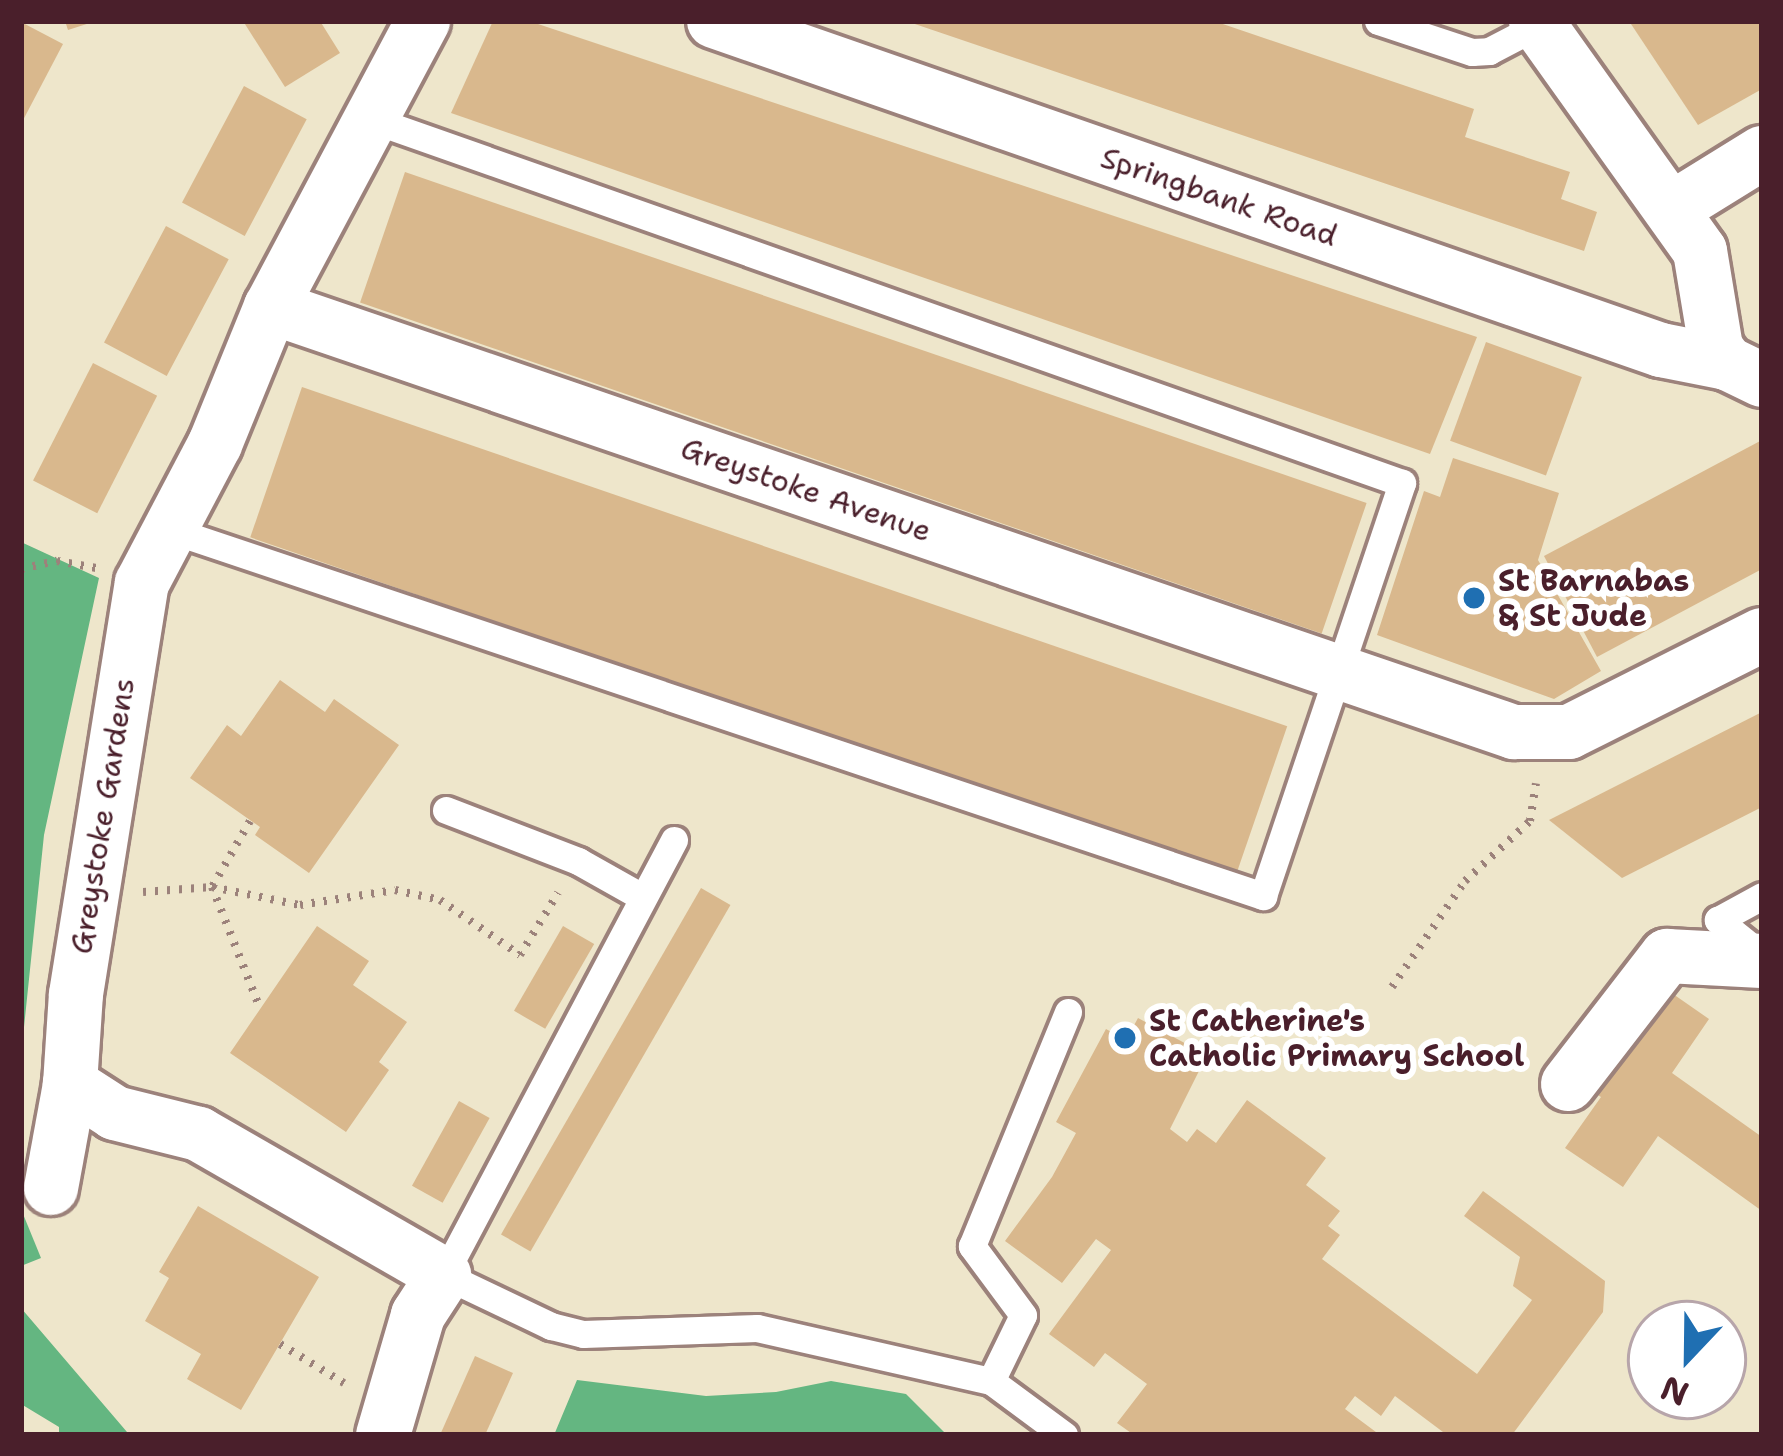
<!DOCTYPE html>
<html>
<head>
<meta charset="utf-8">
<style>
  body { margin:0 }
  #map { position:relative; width:1783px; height:1456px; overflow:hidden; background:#eee6cb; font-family:"Shantell Sans",sans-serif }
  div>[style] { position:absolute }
  .forest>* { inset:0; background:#64b681 }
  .building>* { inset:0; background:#d9b88d; transform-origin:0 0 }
  .path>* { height:8px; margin-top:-4px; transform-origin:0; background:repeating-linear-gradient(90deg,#9c827b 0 3px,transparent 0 12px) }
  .roads { filter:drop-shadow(3px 0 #9c827b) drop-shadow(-3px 0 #9c827b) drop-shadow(0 3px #9c827b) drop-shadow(0 -3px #9c827b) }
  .service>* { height:27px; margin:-13.5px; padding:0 13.5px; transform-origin:13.5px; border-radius:13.5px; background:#fff }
  .minor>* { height:54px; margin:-27px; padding:0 27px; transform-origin:27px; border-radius:27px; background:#fff }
  .dots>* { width:33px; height:33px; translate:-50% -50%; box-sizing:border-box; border:6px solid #fff; border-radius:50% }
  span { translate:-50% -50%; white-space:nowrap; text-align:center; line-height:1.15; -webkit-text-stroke:12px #fff; paint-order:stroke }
  .street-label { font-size:30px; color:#4a1f2b }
  .poi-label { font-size:30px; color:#4a1f2b; font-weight:700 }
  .left { translate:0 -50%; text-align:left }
  .frame { position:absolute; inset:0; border:24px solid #4a1f2b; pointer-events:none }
  .north { position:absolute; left:1627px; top:1300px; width:120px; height:120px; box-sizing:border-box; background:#fff; border:3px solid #b7a5aa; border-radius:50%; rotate:202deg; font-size:33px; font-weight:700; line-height:48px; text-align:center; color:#4a1f2b }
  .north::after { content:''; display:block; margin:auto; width:42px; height:54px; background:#1f6fb2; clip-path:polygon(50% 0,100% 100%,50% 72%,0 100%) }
</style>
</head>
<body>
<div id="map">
  <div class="forest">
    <div style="clip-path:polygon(21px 542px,99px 578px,44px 835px,21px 1056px)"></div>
    <div style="clip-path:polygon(21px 1209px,41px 1258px,21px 1266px)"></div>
    <div style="clip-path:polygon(21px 1308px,127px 1432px,127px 1435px,59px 1435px,59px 1427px,21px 1404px)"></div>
    <div style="clip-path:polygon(577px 1380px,706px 1396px,776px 1392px,831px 1381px,906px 1394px,947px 1435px,554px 1435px)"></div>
  </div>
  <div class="building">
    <div style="clip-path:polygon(65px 21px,93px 21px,93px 22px,68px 30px)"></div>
    <div style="clip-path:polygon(243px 21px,320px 21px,340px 53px,285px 87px)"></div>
    <div style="clip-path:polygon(493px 21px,529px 21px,1477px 337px,1430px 454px,451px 113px)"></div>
    <div style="clip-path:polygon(906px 21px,1214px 21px,1474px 109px,1465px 137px,1570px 172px,1561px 199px,1597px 212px,1584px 251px)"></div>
    <div style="clip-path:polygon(1629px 21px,1762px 21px,1762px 89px,1698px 125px)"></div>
    <div style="clip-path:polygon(21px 22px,63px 44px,21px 124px)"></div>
    <div style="left:244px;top:86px;width:71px;height:132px;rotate:28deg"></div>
    <div style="left:405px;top:172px;width:1017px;height:138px;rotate:19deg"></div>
    <div style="left:166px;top:226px;width:71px;height:132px;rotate:28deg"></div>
    <div style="left:1486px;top:342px;width:102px;height:105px;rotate:20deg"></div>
    <div style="left:93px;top:363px;width:72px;height:132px;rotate:27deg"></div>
    <div style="left:302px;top:387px;width:1042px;height:159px;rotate:19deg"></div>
    <div style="clip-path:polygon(1762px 440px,1762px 569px,1597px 657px,1544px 556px)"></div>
    <div style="clip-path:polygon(1453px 458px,1559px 493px,1538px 560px,1601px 671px,1554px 699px,1377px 635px,1424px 491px,1440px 497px)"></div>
    <div style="clip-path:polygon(280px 680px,325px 712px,334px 699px,399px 745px,309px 873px,255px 835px,260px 827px,190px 778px,227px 725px,241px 736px)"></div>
    <div style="clip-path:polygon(1762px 712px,1762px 807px,1622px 878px,1549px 820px)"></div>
    <div style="left:701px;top:888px;width:34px;height:400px;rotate:30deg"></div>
    <div style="clip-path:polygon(317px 926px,369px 961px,353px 985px,407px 1022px,379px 1062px,389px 1070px,346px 1132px,230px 1053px)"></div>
    <div style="left:563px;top:926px;width:36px;height:98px;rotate:30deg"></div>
    <div style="clip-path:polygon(1663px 987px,1709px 1019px,1672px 1073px,1762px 1137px,1762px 1211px,1658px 1136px,1623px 1187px,1565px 1148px,1601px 1097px,1592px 1091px)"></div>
    <div style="clip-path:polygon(1138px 1018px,1207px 1055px,1170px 1129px,1187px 1142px,1197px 1129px,1216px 1143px,1247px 1100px,1326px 1158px,1306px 1185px,1340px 1211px,1328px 1226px,1340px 1235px,1322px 1259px,1477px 1374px,1532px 1300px,1513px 1286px,1520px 1257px,1464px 1216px,1483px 1191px,1605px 1281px,1603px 1312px,1512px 1435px,1447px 1435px,1395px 1396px,1381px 1416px,1355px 1396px,1345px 1409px,1380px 1435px,1134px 1435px,1117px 1423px,1147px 1384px,1105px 1353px,1094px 1367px,1049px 1334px,1111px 1250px,1096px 1239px,1062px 1283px,1005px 1241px,1052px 1177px,1076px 1133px,1056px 1122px,1106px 1029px,1126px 1040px)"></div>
    <div style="left:459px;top:1101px;width:35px;height:97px;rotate:29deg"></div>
    <div style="clip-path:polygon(198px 1206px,319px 1277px,241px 1410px,187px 1379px,201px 1354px,145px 1321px,169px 1278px,159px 1272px)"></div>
    <div style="clip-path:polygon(475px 1356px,513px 1373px,485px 1435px,440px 1435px)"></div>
  </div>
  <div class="path">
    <div style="left:21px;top:569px;width:37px;rotate:-13deg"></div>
    <div style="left:57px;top:561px;width:40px;rotate:10deg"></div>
    <div style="left:250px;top:821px;width:76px;rotate:119.9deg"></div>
    <div style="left:212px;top:887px;width:130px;rotate:68.4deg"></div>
    <div style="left:143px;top:892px;width:69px;rotate:-4.1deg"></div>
    <div style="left:212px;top:887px;width:90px;rotate:11.6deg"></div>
    <div style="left:300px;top:905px;width:96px;rotate:-9deg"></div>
    <div style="left:395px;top:890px;width:46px;rotate:12.5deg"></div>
    <div style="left:440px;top:900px;width:97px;rotate:34.5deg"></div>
    <div style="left:520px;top:955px;width:73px;rotate:-58.5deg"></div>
    <div style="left:1392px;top:987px;width:129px;rotate:-55.4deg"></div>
    <div style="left:1465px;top:881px;width:88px;rotate:-42.7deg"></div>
    <div style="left:1530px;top:821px;width:38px;rotate:-81deg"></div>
    <div style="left:280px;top:1344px;width:75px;rotate:31.4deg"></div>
  </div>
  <div class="roads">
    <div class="service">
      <div style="left:1378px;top:21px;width:99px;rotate:18.3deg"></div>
      <div style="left:1472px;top:52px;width:17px;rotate:-3deg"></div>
      <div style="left:1489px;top:51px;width:56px;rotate:-27.5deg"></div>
      <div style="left:174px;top:531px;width:1149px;rotate:18.53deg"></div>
      <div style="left:1263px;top:896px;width:436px;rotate:-71.4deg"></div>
      <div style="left:1402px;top:483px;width:1097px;rotate:-160.56deg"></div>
      <div style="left:446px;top:810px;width:142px;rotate:21.1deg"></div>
      <div style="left:578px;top:861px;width:73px;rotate:29.4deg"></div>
      <div style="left:674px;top:840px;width:492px;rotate:117.9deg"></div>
      <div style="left:444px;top:1275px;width:119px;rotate:25.5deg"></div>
      <div style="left:551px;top:1326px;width:33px;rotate:14deg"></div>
      <div style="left:583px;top:1334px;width:174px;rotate:-2deg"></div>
      <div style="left:757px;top:1328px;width:240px;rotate:12.8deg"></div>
      <div style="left:991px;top:1381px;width:91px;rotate:36.5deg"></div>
      <div style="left:1759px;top:953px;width:53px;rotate:-141.2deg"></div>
      <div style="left:1718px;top:920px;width:50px;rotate:-28.6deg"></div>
      <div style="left:991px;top:1381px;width:73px;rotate:-64.1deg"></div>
      <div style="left:1023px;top:1315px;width:86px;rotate:-126.5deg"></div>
      <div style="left:972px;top:1246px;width:253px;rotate:-67.7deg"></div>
    </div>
    <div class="minor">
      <div style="left:714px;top:21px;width:1003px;rotate:19.16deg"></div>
      <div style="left:1661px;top:350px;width:67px;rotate:11.1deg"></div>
      <div style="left:1536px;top:21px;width:282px;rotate:54.5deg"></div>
      <div style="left:1700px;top:251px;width:98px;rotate:80.6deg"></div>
      <div style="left:1716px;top:348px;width:19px;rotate:54deg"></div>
      <div style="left:1727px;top:363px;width:39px;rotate:26deg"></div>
      <div style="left:1673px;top:208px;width:105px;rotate:-31.7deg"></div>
      <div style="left:271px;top:307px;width:1314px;rotate:18.88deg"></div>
      <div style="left:1514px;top:732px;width:55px"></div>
      <div style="left:1569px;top:732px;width:216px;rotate:-26.7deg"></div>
      <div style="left:1568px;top:1084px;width:162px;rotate:-52.3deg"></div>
      <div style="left:1667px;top:956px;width:95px;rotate:3deg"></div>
      <div style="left:51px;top:1188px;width:106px;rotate:-79.6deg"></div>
      <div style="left:383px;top:1435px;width:125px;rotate:-73.7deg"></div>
      <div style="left:418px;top:1315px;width:48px;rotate:-57deg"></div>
      <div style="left:444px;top:1275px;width:283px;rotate:-150.1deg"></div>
      <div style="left:199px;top:1134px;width:87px;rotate:-166deg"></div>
      <div style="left:115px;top:1113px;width:54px;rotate:-147.2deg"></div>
      <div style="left:70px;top:1084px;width:90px;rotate:-86.2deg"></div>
      <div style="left:76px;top:994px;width:416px;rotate:-80.9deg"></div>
      <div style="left:142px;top:583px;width:157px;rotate:-62.3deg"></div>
      <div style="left:215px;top:444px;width:148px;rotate:-67.8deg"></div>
      <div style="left:271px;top:307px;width:324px;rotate:-62deg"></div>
    </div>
  </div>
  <div class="dots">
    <div style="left:1474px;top:598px;background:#1f6fb2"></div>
    <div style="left:1125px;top:1038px;background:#1f6fb2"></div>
  </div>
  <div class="street-label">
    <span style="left:1219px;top:197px;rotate:19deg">Springbank Road</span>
    <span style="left:806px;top:490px;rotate:19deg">Greystoke Avenue</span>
    <span style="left:103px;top:816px;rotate:-81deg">Greystoke Gardens</span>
  </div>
  <div class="poi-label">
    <span class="left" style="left:1498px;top:598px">St Barnabas<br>&amp; St Jude</span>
    <span class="left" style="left:1149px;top:1038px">St Catherine's<br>Catholic Primary School</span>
  </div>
  <div class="frame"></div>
  <div class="north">N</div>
</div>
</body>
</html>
